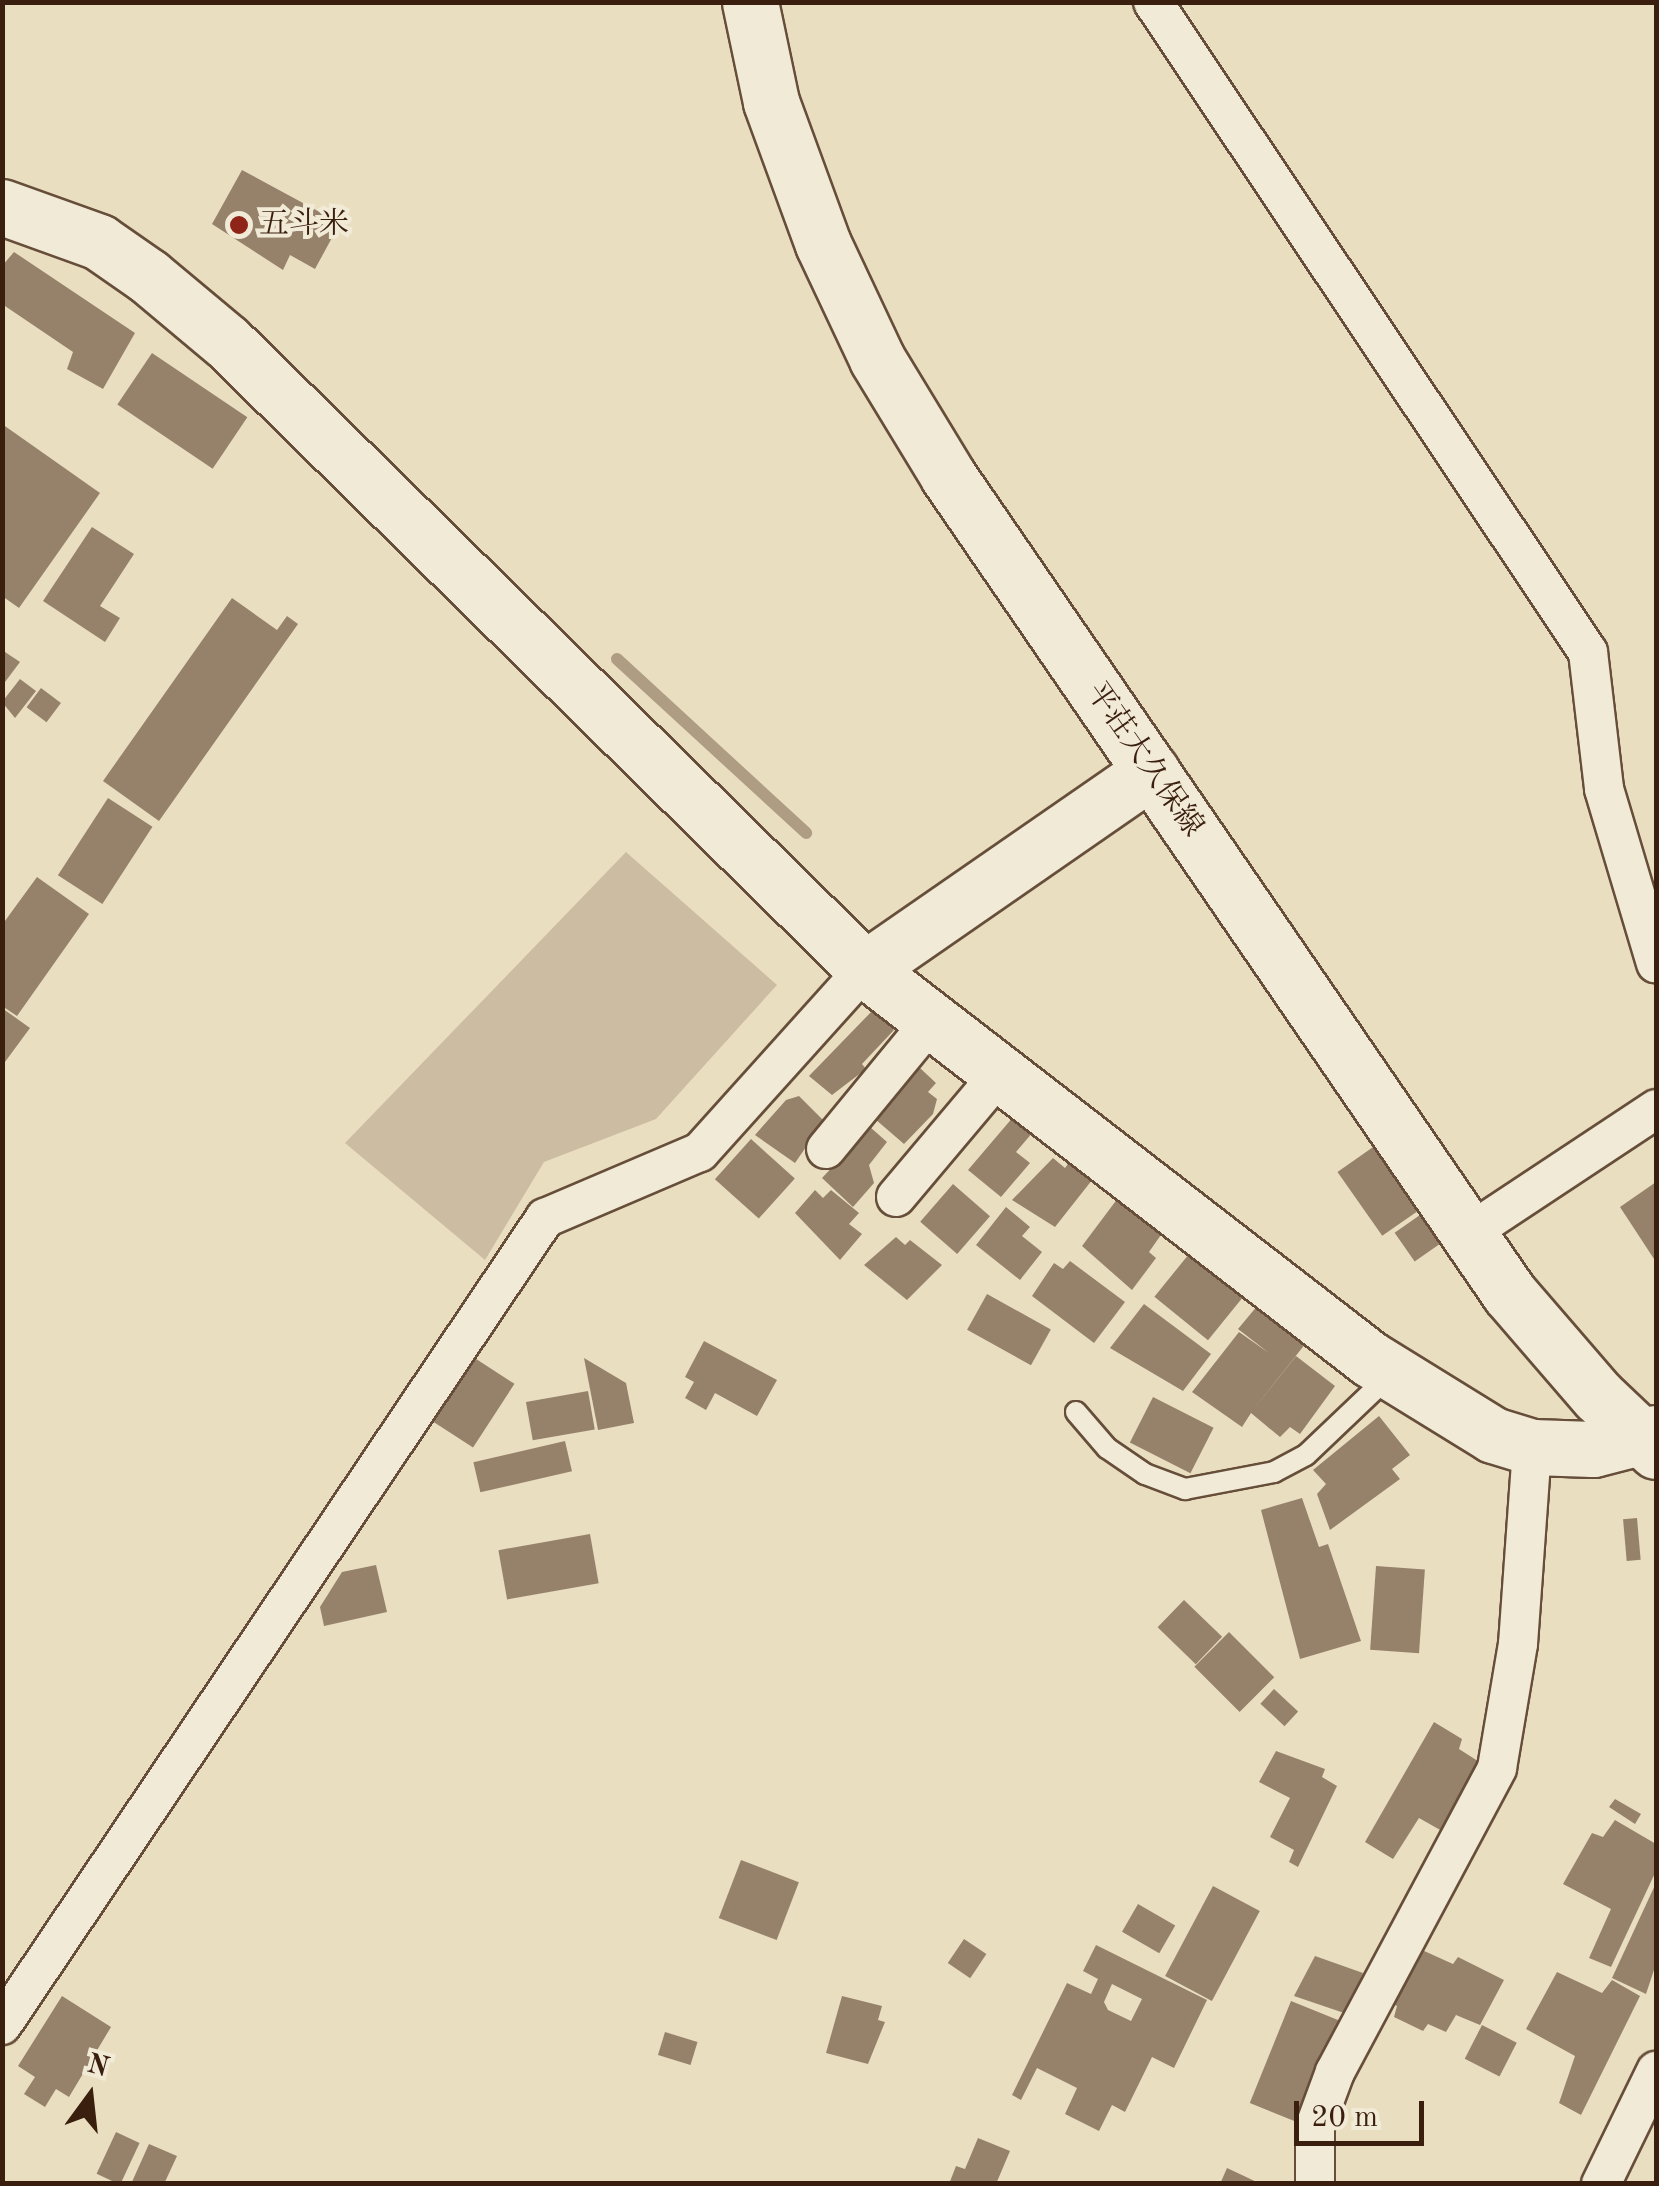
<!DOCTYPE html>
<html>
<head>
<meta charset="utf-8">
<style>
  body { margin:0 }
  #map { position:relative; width:1659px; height:2186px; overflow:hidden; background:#eadec0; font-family:"Old Standard TT","Noto Serif JP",serif }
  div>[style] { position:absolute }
  .green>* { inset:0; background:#ccbda2 }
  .stream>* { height:12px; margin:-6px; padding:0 6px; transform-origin:6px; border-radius:6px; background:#ae9d83 }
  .building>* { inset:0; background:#96826b; transform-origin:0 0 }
  .roads { filter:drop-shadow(2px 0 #664e3a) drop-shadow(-2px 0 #664e3a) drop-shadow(0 2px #664e3a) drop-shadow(0 -2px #664e3a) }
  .lane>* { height:20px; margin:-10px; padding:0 10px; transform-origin:10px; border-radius:10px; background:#f1ead6 }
  .street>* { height:38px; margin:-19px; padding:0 19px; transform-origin:19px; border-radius:19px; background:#f1ead6 }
  .secondary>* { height:55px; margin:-27.5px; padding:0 27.5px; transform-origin:27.5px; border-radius:27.5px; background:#f1ead6 }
  .dots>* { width:28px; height:28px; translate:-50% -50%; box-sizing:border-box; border:5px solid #f1ead6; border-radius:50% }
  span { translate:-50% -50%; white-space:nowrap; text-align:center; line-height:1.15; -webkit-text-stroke:8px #f1ead6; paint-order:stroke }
  .poi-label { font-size:30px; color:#3a1e0e }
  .left { translate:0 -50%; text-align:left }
  .street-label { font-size:30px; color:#3a1e0e }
  .frame { position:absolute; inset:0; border:5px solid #3a1e0e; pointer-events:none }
  .north { position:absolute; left:40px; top:2046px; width:100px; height:100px; -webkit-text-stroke:8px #f1ead6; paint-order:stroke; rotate:15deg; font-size:28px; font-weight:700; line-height:40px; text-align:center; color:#3a1e0e }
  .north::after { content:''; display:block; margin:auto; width:35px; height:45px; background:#3a1e0e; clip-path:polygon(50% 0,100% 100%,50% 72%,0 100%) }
  .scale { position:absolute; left:1294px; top:2101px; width:130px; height:45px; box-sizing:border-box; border:5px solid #3a1e0e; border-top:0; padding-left:12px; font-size:30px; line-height:35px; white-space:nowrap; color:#3a1e0e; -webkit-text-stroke:8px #f1ead6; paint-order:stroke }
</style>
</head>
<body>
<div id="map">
  <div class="green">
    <div style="clip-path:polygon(626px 852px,777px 985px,656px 1119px,544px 1162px,485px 1260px,345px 1143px)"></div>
  </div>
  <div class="stream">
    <div style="left:617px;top:659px;width:257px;rotate:42.6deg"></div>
  </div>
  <div class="building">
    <div style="clip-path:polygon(242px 170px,340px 223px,315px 269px,290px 255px,283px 270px,212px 224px)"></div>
    <div style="clip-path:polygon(14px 252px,135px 333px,103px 389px,67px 369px,73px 352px,2px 304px,2px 266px)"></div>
    <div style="left:152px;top:353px;width:115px;height:62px;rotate:34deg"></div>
    <div style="clip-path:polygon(2px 424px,100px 493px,19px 608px,2px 596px)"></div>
    <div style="clip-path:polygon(92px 527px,134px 554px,100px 606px,120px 618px,105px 642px,43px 601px)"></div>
    <div style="clip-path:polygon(232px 598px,277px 630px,287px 616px,298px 624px,159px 821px,103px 781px)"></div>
    <div style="clip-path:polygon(2px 650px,20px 662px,2px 686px)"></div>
    <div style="clip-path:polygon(20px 679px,36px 691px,15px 718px,2px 702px)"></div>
    <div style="left:41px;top:688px;width:25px;height:24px;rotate:37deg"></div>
    <div style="left:108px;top:798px;width:53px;height:92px;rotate:33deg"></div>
    <div style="clip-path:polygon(37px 877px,89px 914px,17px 1016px,2px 1006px,2px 925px)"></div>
    <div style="clip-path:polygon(2px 1008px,30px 1028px,2px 1066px)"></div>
    <div style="clip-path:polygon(873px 1010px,894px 1030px,862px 1064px,866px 1069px,832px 1095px,809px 1076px)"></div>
    <div style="clip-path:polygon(920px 1068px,936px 1083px,928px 1092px,937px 1099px,933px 1114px,904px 1144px,875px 1119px)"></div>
    <div style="clip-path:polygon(799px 1096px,824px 1121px,795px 1163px,755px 1135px,786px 1100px)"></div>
    <div style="clip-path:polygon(1014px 1116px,1033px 1132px,1016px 1152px,1030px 1163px,1001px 1197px,968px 1170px)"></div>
    <div style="clip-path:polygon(870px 1127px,887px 1142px,869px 1165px,874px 1183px,853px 1207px,822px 1178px)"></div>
    <div style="left:751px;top:1139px;width:59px;height:54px;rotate:42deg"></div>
    <div style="left:1376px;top:1145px;width:78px;height:47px;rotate:55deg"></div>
    <div style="clip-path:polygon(1073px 1157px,1096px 1175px,1055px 1227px,1012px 1200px,1053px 1158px,1065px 1168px)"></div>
    <div style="clip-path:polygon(1656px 1182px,1656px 1262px,1620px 1207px)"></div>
    <div style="left:953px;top:1184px;width:49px;height:50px;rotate:41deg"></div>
    <div style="clip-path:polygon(815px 1190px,823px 1198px,831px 1190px,859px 1213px,849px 1224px,862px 1234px,840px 1260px,795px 1213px)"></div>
    <div style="clip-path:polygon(1118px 1198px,1163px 1232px,1149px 1252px,1156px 1258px,1132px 1290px,1082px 1246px)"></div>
    <div style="clip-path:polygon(1006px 1207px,1030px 1227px,1022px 1236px,1042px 1252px,1020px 1280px,976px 1245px)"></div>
    <div style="left:1420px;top:1215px;width:35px;height:31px;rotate:55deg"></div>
    <div style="clip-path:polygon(896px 1237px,905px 1245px,910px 1240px,942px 1265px,907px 1300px,864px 1265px)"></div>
    <div style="left:1189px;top:1254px;width:69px;height:55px;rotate:39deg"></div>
    <div style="clip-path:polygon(1070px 1261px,1125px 1302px,1094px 1343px,1032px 1296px,1054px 1263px,1063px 1269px)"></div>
    <div style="left:987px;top:1294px;width:73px;height:41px;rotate:29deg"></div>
    <div style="clip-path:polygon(1144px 1304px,1211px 1354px,1183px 1391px,1110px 1348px)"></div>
    <div style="clip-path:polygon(1258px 1305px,1306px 1343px,1253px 1410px,1296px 1356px,1335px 1386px,1300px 1434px,1290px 1427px,1280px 1437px,1251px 1413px,1242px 1427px,1192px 1392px,1239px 1332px,1269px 1353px,1238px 1329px)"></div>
    <div style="clip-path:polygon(704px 1341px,777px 1380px,757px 1416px,715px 1393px,706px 1410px,685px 1398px,694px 1382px,685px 1377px)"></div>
    <div style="left:470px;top:1355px;width:53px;height:76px;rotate:33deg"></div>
    <div style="clip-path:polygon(584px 1358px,626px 1383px,634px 1423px,598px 1430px)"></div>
    <div style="left:588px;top:1391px;width:39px;height:63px;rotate:80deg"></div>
    <div style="left:1153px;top:1397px;width:68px;height:51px;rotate:27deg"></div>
    <div style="clip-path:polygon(1379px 1416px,1410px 1455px,1392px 1469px,1400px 1479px,1330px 1530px,1317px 1494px,1326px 1484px,1313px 1470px)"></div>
    <div style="left:565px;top:1441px;width:31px;height:94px;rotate:77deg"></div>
    <div style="clip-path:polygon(1302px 1498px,1319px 1547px,1328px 1544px,1361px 1641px,1300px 1659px,1261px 1510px)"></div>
    <div style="left:1637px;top:1518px;width:42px;height:14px;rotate:85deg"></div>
    <div style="left:590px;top:1534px;width:50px;height:93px;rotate:80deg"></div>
    <div style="clip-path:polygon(376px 1565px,387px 1612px,324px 1626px,320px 1607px,342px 1572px)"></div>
    <div style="left:1376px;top:1566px;width:49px;height:84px;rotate:4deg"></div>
    <div style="left:1184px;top:1600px;width:53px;height:38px;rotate:44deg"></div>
    <div style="left:1229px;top:1632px;width:64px;height:49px;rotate:45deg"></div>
    <div style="left:1274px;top:1689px;width:33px;height:20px;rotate:43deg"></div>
    <div style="clip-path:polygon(1434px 1722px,1462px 1739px,1459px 1749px,1481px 1763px,1442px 1831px,1419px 1818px,1393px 1859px,1365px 1842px)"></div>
    <div style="clip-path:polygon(1276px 1751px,1325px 1769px,1322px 1777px,1337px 1786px,1298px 1867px,1289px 1862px,1294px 1850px,1270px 1837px,1290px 1798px,1259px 1782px)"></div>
    <div style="clip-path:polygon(1615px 1799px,1641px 1814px,1635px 1824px,1609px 1807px)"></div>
    <div style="clip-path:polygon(1615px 1820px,1656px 1844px,1656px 1871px,1611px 1967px,1589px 1958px,1611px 1909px,1563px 1884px,1592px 1833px,1603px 1837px)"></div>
    <div style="left:741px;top:1860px;width:62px;height:62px;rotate:21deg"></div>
    <div style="clip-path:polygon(1656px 1883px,1656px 1964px,1646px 1994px,1612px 1978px)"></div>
    <div style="left:1213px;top:1886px;width:53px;height:102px;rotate:28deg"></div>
    <div style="left:1138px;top:1904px;width:43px;height:32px;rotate:30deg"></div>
    <div style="left:964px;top:1939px;width:27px;height:29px;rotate:34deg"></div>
    <div style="clip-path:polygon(evenodd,1096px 1945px,1207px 2000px,1174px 2068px,1152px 2057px,1125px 2112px,1112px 2105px,1099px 2131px,1065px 2114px,1077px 2088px,1037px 2068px,1021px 2100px,1012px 2095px,1067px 1983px,1091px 1994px,1098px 1979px,1083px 1971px,1096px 1945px,1112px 1984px,1142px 1999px,1131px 2021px,1108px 2010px,1104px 2002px,1112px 1984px)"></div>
    <div style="clip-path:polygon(1411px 1945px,1453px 1964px,1458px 1957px,1504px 1980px,1480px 2025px,1456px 2015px,1446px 2032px,1428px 2024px,1423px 2031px,1394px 2017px,1397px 2006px,1391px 2003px)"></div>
    <div style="clip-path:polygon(1315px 1956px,1363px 1973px,1347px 2014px,1294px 1996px)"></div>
    <div style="clip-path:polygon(1557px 1972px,1602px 1993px,1612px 1980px,1640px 1996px,1581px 2115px,1559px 2103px,1575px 2056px,1526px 2029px)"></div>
    <div style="clip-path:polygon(62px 1996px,111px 2027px,69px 2097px,56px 2089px,45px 2107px,24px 2094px,35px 2077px,18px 2066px)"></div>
    <div style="clip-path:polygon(842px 1996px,882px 2006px,878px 2020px,885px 2022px,868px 2064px,826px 2053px)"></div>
    <div style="left:1291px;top:2001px;width:58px;height:110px;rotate:22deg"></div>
    <div style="left:1482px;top:2025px;width:39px;height:38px;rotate:27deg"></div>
    <div style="left:665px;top:2032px;width:34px;height:24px;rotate:17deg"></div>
    <div style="left:116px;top:2132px;width:26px;height:46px;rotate:25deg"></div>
    <div style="clip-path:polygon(978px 2138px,1010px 2151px,996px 2184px,949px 2184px,956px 2166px,965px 2169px)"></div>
    <div style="clip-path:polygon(149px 2144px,177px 2156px,164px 2184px,131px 2184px)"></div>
    <div style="clip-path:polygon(1227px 2168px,1261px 2184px,1220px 2184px)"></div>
  </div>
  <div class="roads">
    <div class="lane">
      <div style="left:1076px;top:1412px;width:48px;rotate:49.3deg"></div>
      <div style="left:1107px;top:1448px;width:46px;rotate:34.4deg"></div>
      <div style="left:1145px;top:1474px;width:43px;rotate:20.6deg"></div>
      <div style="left:1185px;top:1489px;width:91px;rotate:-10.8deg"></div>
      <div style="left:1274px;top:1472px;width:36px;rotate:-28deg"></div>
      <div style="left:1306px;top:1455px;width:115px;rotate:-43.6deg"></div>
    </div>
    <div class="street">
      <div style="left:1153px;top:2px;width:782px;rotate:56.21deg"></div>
      <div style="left:1588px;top:652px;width:138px;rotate:83.3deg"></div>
      <div style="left:1604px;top:789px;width:182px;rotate:73.4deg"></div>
      <div style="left:826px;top:1149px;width:167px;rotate:-50.6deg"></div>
      <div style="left:896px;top:1197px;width:165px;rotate:-49.9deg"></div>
      <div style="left:1472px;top:1231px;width:221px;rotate:-33.5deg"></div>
      <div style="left:2px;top:2025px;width:973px;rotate:-56.06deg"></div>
      <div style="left:545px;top:1218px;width:168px;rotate:-23.1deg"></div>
      <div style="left:700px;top:1152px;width:246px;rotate:-48deg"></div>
      <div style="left:1315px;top:2184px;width:58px;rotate:-90deg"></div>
      <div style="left:1315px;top:2126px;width:58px;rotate:-69.7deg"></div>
      <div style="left:1335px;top:2072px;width:344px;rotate:-61.9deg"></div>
      <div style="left:1497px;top:1768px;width:126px;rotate:-80.4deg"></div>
      <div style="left:1518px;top:1644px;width:197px;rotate:-85.9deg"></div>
      <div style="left:1601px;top:2184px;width:126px;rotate:-64deg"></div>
    </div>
    <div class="secondary">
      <div style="left:750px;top:2px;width:102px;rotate:78.1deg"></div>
      <div style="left:771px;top:102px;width:151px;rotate:69.9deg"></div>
      <div style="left:823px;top:244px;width:127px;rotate:64.8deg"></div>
      <div style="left:877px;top:359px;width:137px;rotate:58.7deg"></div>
      <div style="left:948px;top:476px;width:991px;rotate:55.52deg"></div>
      <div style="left:1509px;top:1293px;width:136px;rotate:49.2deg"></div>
      <div style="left:1598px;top:1396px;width:80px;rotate:43.5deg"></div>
      <div style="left:2px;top:207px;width:103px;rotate:19.8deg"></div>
      <div style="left:99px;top:242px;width:60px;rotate:34.8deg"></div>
      <div style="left:148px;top:276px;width:103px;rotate:39.9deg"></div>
      <div style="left:227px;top:342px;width:895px;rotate:44.5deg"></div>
      <div style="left:865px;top:969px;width:638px;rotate:37.68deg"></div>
      <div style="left:1370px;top:1359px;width:145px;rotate:31.7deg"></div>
      <div style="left:1493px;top:1435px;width:41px;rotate:17.1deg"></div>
      <div style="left:1532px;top:1447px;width:61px;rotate:1.9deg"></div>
      <div style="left:1593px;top:1449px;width:65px;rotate:-14.3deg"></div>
      <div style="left:865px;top:969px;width:348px;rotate:-34.7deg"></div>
    </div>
  </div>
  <div class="dots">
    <div style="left:239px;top:225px;background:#8f2418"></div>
  </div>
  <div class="poi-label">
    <span class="left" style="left:259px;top:225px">五斗米</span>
  </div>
  <div class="street-label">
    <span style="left:1144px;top:760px;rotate:55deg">平荘大久保線</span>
  </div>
  <div class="frame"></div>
  <div class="north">N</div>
  <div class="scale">20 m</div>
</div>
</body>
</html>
